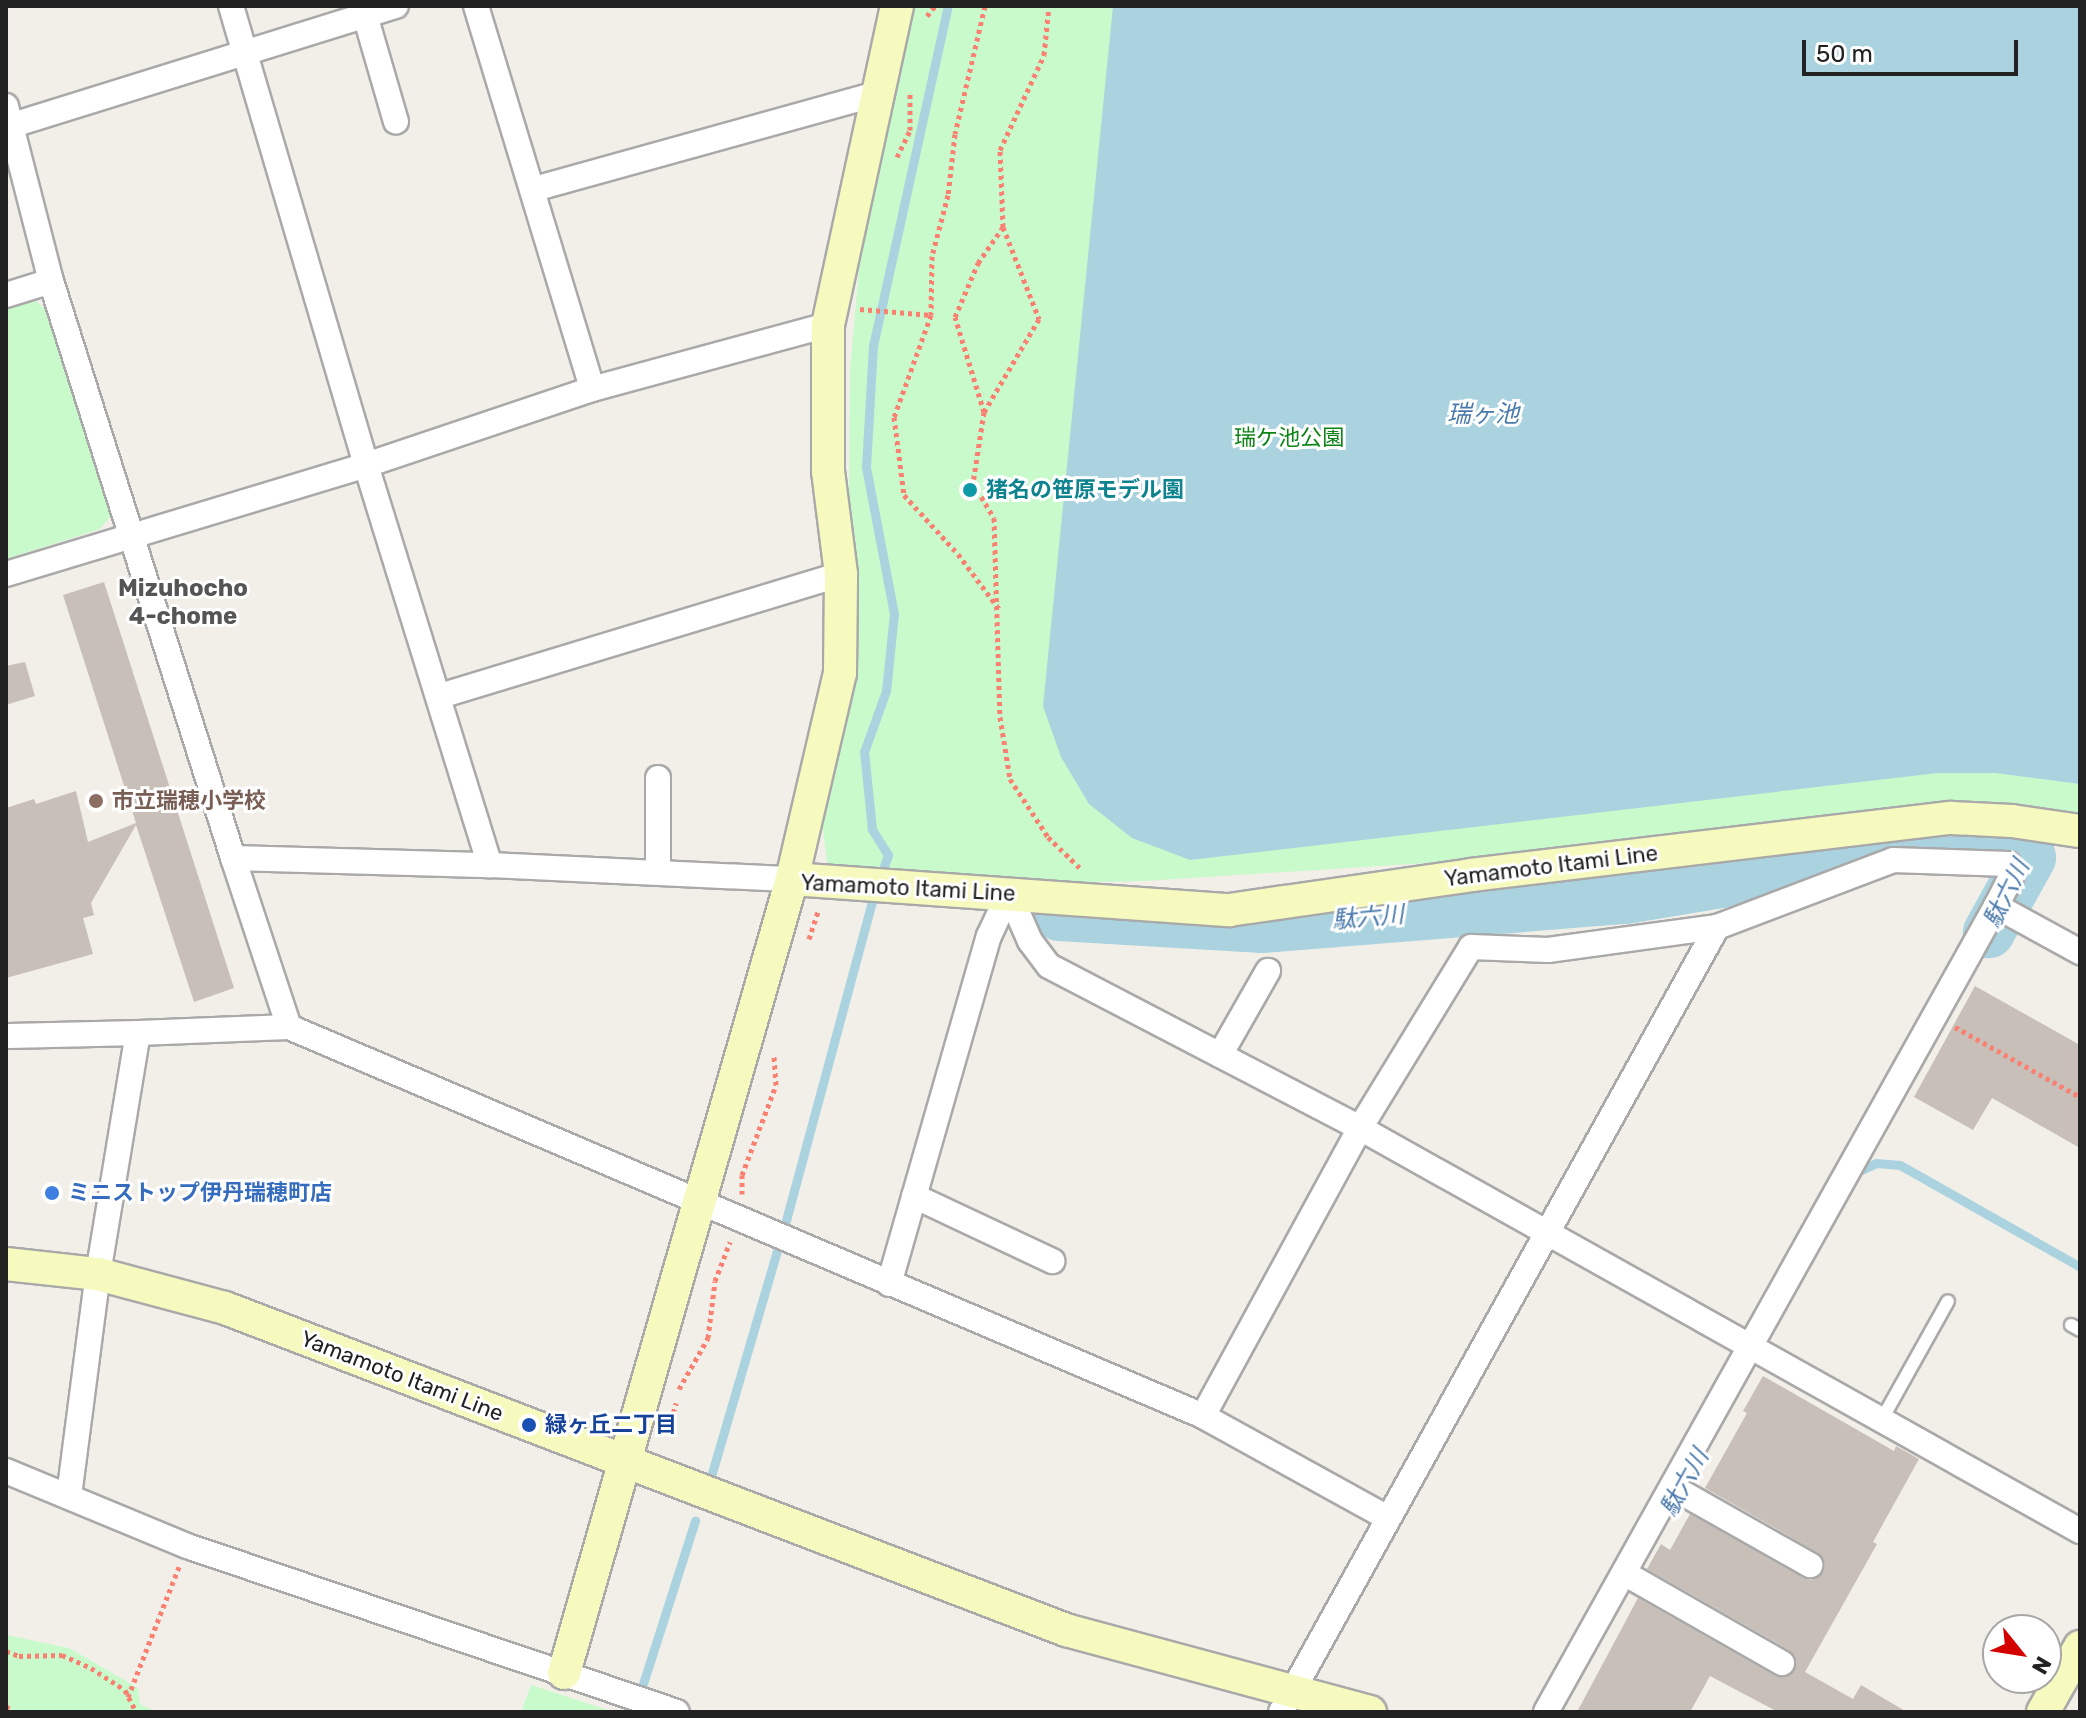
<!DOCTYPE html>
<html>
<head>
<meta charset="utf-8">
<style>
  body { margin:0 }
  #map { position:relative; width:2086px; height:1718px; overflow:hidden; background:#f2efe9; font-family:Rubik,"Noto Sans JP",sans-serif }
  div>[style] { position:absolute }
  .park>* { inset:0; background:#c8facc }
  .water>* { inset:0; background:#aad3df }
  .stream>* { height:9px; margin:-4.5px; padding:0 4.5px; transform-origin:4.5px; border-radius:4.5px; background:#aad3df }
  .river>* { height:52px; margin:-26px; padding:0 26px; transform-origin:26px; border-radius:26px; background:#aad3df }
  .building>* { inset:0; background:#c7bfb8 }
  .path>* { height:5px; margin-top:-2.5px; transform-origin:0; background:repeating-linear-gradient(90deg,#fa8072 0 4px,transparent 0 8px) }
  .roads { filter:drop-shadow(2px 0 #a9a9a9) drop-shadow(-2px 0 #a9a9a9) drop-shadow(0 2px #a9a9a9) drop-shadow(0 -2px #a9a9a9) }
  .lane>* { height:12px; margin:-6px; padding:0 6px; transform-origin:6px; border-radius:6px; background:#fff }
  .street>* { height:24px; margin:-12px; padding:0 12px; transform-origin:12px; border-radius:12px; background:#fff }
  .secondary>* { height:32px; margin:-16px; padding:0 16px; transform-origin:16px; border-radius:16px; background:#f7fabf }
  .dots>* { width:22px; height:22px; translate:-50% -50%; box-sizing:border-box; border:4px solid #fff; border-radius:50% }
  span { translate:-50% -50%; white-space:nowrap; text-align:center; line-height:1.15; -webkit-text-stroke:6px #fff; paint-order:stroke }
  .park-label { font-size:22px; color:#0c8416 }
  .culture-label { font-size:22px; color:#0d838f; font-weight:700 }
  .left { translate:0 -50%; text-align:left }
  .education-label { font-size:22px; color:#785e54; font-weight:700 }
  .street-label { font-size:22px; color:#222 }
  .shop-label { font-size:22px; color:#366cbe; font-weight:700 }
  .transit-label { font-size:22px; color:#164399; font-weight:700 }
  .water-label { font-size:24px; color:#4a7aab; font-style:italic }
  .neighbourhood-label { font-size:24px; color:#555; font-weight:700 }
  .frame { position:absolute; inset:0; border:8px solid #222; pointer-events:none }
  .north { position:absolute; left:1982px; top:1614px; width:80px; height:80px; box-sizing:border-box; background:#fff; border:2px solid #a7a7a7; border-radius:50%; rotate:120deg; font-size:22px; font-weight:700; line-height:32px; text-align:center; color:#222 }
  .north::after { content:''; display:block; margin:auto; width:28px; height:36px; background:#d40000; clip-path:polygon(50% 0,100% 100%,50% 72%,0 100%) }
  .scale { position:absolute; left:1802px; top:40px; width:216px; height:36px; box-sizing:border-box; border:4px solid #222; border-top:0; padding-left:10px; font-size:24px; line-height:28px; white-space:nowrap; color:#222; -webkit-text-stroke:6px #fff; paint-order:stroke }
</style>
</head>
<body>
<div id="map">
  <div class="park">
    <div style="clip-path:polygon(911px 6px,2080px 6px,2080px 817px,1958px 802px,1459px 861px,1144px 881px,1037px 883px,828px 868px,820px 808px,857px 613px,849px 506px,850px 371px,862px 235px)"></div>
    <div style="clip-path:polygon(28px 295px,44px 308px,114px 512px,100px 529px,6px 559px,6px 302px)"></div>
    <div style="clip-path:polygon(6px 1635px,69px 1648px,138px 1688px,140px 1704px,156px 1712px,6px 1712px)"></div>
    <div style="clip-path:polygon(531px 1685px,614px 1712px,521px 1712px)"></div>
  </div>
  <div class="water">
    <div style="clip-path:polygon(1113px 6px,2080px 6px,2080px 784px,1995px 773px,1938px 773px,1190px 860px,1132px 838px,1089px 804px,1061px 757px,1043px 706px)"></div>
  </div>
  <div class="stream">
    <div style="left:1019px;top:911px;width:40px;rotate:5.7deg"></div>
    <div style="left:1857px;top:1172px;width:21px;rotate:-25deg"></div>
    <div style="left:1876px;top:1163px;width:24px;rotate:5deg"></div>
    <div style="left:1900px;top:1165px;width:207px;rotate:29.5deg"></div>
    <div style="left:712px;top:1473px;width:259px;rotate:-73.7deg"></div>
    <div style="left:785px;top:1224px;width:338px;rotate:-74.9deg"></div>
    <div style="left:873px;top:898px;width:46px;rotate:-70.8deg"></div>
    <div style="left:888px;top:855px;width:31px;rotate:-122deg"></div>
    <div style="left:872px;top:829px;width:77px;rotate:-95.9deg"></div>
    <div style="left:864px;top:752px;width:65px;rotate:-70.2deg"></div>
    <div style="left:886px;top:691px;width:77px;rotate:-84.1deg"></div>
    <div style="left:894px;top:614px;width:150px;rotate:-100.8deg"></div>
    <div style="left:866px;top:467px;width:121px;rotate:-86.7deg"></div>
    <div style="left:873px;top:346px;width:348px;rotate:-77.6deg"></div>
    <div style="left:634px;top:1712px;width:201px;rotate:-72.3deg"></div>
  </div>
  <div class="river">
    <div style="left:1059px;top:915px;width:204px;rotate:3.4deg"></div>
    <div style="left:1263px;top:927px;width:363px;rotate:-4.6deg"></div>
    <div style="left:1625px;top:898px;width:97px;rotate:-9.5deg"></div>
    <div style="left:1721px;top:882px;width:133px;rotate:-16.7deg"></div>
    <div style="left:1848px;top:844px;width:85px;rotate:-1.3deg"></div>
    <div style="left:1933px;top:842px;width:94px;rotate:2.4deg"></div>
    <div style="left:2027px;top:846px;width:12px;rotate:76deg"></div>
    <div style="left:2030px;top:858px;width:85px;rotate:119deg"></div>
  </div>
  <div class="building">
    <div style="clip-path:polygon(104px 582px,234px 988px,194px 1002px,136px 825px,91px 903px,94px 915px,83px 918px,93px 954px,6px 978px,6px 808px,34px 799px,36px 804px,76px 791px,88px 842px,136px 823px,63px 595px)"></div>
    <div style="clip-path:polygon(25px 662px,35px 696px,6px 705px,6px 666px)"></div>
    <div style="clip-path:polygon(1975px 986px,2080px 1045px,2080px 1148px,1992px 1098px,1973px 1130px,1914px 1097px)"></div>
    <div style="clip-path:polygon(1763px 1376px,1894px 1451px,1896px 1446px,1919px 1459px,1873px 1542px,1877px 1544px,1805px 1672px,1853px 1699px,1861px 1685px,1907px 1712px,1778px 1712px,1710px 1676px,1690px 1712px,1577px 1712px,1638px 1598px,1775px 1676px,1789px 1676px,1795px 1670px,1795px 1656px,1789px 1650px,1647px 1569px,1661px 1544px,1670px 1550px,1690px 1514px,1803px 1578px,1811px 1580px,1823px 1573px,1825px 1564px,1817px 1552px,1705px 1488px,1747px 1413px,1743px 1411px)"></div>
  </div>
  <div class="path">
    <div style="left:985px;top:6px;width:131px;rotate:103.2deg"></div>
    <div style="left:955px;top:134px;width:61px;rotate:96.5deg"></div>
    <div style="left:948px;top:195px;width:63px;rotate:104.7deg"></div>
    <div style="left:932px;top:256px;width:59px;rotate:91deg"></div>
    <div style="left:931px;top:315px;width:109px;rotate:109.9deg"></div>
    <div style="left:894px;top:417px;width:79px;rotate:82.7deg"></div>
    <div style="left:904px;top:495px;width:80px;rotate:47.5deg"></div>
    <div style="left:958px;top:554px;width:69px;rotate:53.3deg"></div>
    <div style="left:927px;top:16px;width:13px;rotate:-51deg"></div>
    <div style="left:897px;top:157px;width:30px;rotate:-64deg"></div>
    <div style="left:910px;top:130px;width:36px;rotate:-90deg"></div>
    <div style="left:1003px;top:227px;width:99px;rotate:68.6deg"></div>
    <div style="left:1039px;top:319px;width:108px;rotate:120.6deg"></div>
    <div style="left:984px;top:412px;width:72px;rotate:98.8deg"></div>
    <div style="left:973px;top:483px;width:41px;rotate:59deg"></div>
    <div style="left:994px;top:518px;width:199px;rotate:88.3deg"></div>
    <div style="left:1000px;top:717px;width:63px;rotate:80.8deg"></div>
    <div style="left:1010px;top:779px;width:69px;rotate:56.8deg"></div>
    <div style="left:1048px;top:837px;width:47px;rotate:44.1deg"></div>
    <div style="left:860px;top:309px;width:71px;rotate:4.8deg"></div>
    <div style="left:984px;top:412px;width:99px;rotate:-107deg"></div>
    <div style="left:955px;top:317px;width:59px;rotate:-66.9deg"></div>
    <div style="left:978px;top:263px;width:44px;rotate:-55.2deg"></div>
    <div style="left:1003px;top:227px;width:77px;rotate:-92.2deg"></div>
    <div style="left:1000px;top:150px;width:105px;rotate:-65.1deg"></div>
    <div style="left:1044px;top:55px;width:49px;rotate:-84.2deg"></div>
    <div style="left:809px;top:939px;width:29px;rotate:-72deg"></div>
    <div style="left:1955px;top:1027px;width:143px;rotate:29.2deg"></div>
    <div style="left:742px;top:1194px;width:19px;rotate:-90deg"></div>
    <div style="left:742px;top:1175px;width:96px;rotate:-69.3deg"></div>
    <div style="left:776px;top:1085px;width:30px;rotate:-94deg"></div>
    <div style="left:679px;top:1389px;width:59px;rotate:-60.4deg"></div>
    <div style="left:708px;top:1338px;width:57px;rotate:-83deg"></div>
    <div style="left:715px;top:1281px;width:42px;rotate:-69deg"></div>
    <div style="left:669px;top:1428px;width:26px;rotate:-74deg"></div>
    <div style="left:6px;top:1651px;width:14px;rotate:21deg"></div>
    <div style="left:19px;top:1656px;width:43px;rotate:-1.3deg"></div>
    <div style="left:62px;top:1655px;width:32px;rotate:24deg"></div>
    <div style="left:91px;top:1668px;width:40px;rotate:32.9deg"></div>
    <div style="left:125px;top:1690px;width:25px;rotate:63deg"></div>
    <div style="left:128px;top:1697px;width:140px;rotate:-68.6deg"></div>
    <div style="left:6px;top:1706px;width:9px;rotate:41deg"></div>
  </div>
  <div class="roads">
    <div class="lane">
      <div style="left:2071px;top:1325px;width:10px;rotate:29deg"></div>
      <div style="left:1881px;top:1421px;width:137px;rotate:-60.8deg"></div>
    </div>
    <div class="street">
      <div style="left:231px;top:6px;width:478px;rotate:73.6deg"></div>
      <div style="left:366px;top:465px;width:419px;rotate:72.8deg"></div>
      <div style="left:476px;top:6px;width:400px;rotate:73.1deg"></div>
      <div style="left:365px;top:15px;width:111px;rotate:73.8deg"></div>
      <div style="left:6px;top:106px;width:181px;rotate:75.6deg"></div>
      <div style="left:51px;top:281px;width:605px;rotate:72.49deg"></div>
      <div style="left:13px;top:125px;width:401px;rotate:-17.3deg"></div>
      <div style="left:534px;top:189px;width:355px;rotate:-15.5deg"></div>
      <div style="left:6px;top:295px;width:47px;rotate:-17.3deg"></div>
      <div style="left:6px;top:574px;width:376px;rotate:-16.8deg"></div>
      <div style="left:366px;top:465px;width:238px;rotate:-18.6deg"></div>
      <div style="left:592px;top:389px;width:245px;rotate:-15.2deg"></div>
      <div style="left:440px;top:696px;width:419px;rotate:-16.9deg"></div>
      <div style="left:658px;top:872px;width:94px;rotate:-90deg"></div>
      <div style="left:1009px;top:893px;width:52px;rotate:66.4deg"></div>
      <div style="left:1030px;top:941px;width:31px;rotate:53deg"></div>
      <div style="left:1049px;top:966px;width:351px;rotate:27.5deg"></div>
      <div style="left:1360px;top:1128px;width:825px;rotate:29.24deg"></div>
      <div style="left:1996px;top:906px;width:96px;rotate:28.7deg"></div>
      <div style="left:289px;top:1027px;width:178px;rotate:-108.3deg"></div>
      <div style="left:233px;top:858px;width:257px;rotate:1.6deg"></div>
      <div style="left:490px;top:865px;width:302px;rotate:2.7deg"></div>
      <div style="left:6px;top:1036px;width:132px;rotate:-1.3deg"></div>
      <div style="left:1220px;top:1055px;width:97px;rotate:-60.3deg"></div>
      <div style="left:914px;top:1196px;width:153px;rotate:25.2deg"></div>
      <div style="left:889px;top:1284px;width:362px;rotate:-74deg"></div>
      <div style="left:989px;top:936px;width:47px;rotate:-65.1deg"></div>
      <div style="left:1203px;top:1416px;width:328px;rotate:-61.4deg"></div>
      <div style="left:1360px;top:1128px;width:212px;rotate:-58.5deg"></div>
      <div style="left:1471px;top:947px;width:77px;rotate:2.2deg"></div>
      <div style="left:1548px;top:950px;width:171px;rotate:-7.8deg"></div>
      <div style="left:1717px;top:927px;width:188px;rotate:-20.8deg"></div>
      <div style="left:1893px;top:860px;width:115px;rotate:2deg"></div>
      <div style="left:2008px;top:864px;width:12px;rotate:70deg"></div>
      <div style="left:2012px;top:875px;width:35px;rotate:117deg"></div>
      <div style="left:1996px;top:906px;width:923px;rotate:119.18deg"></div>
      <div style="left:6px;top:1471px;width:196px;rotate:22.5deg"></div>
      <div style="left:187px;top:1546px;width:517px;rotate:18.72deg"></div>
      <div style="left:1672px;top:1487px;width:159px;rotate:29.5deg"></div>
      <div style="left:69px;top:1496px;width:224px;rotate:-82.6deg"></div>
      <div style="left:98px;top:1274px;width:244px;rotate:-80.6deg"></div>
      <div style="left:138px;top:1033px;width:151px;rotate:-2.3deg"></div>
      <div style="left:289px;top:1027px;width:993px;rotate:23.05deg"></div>
      <div style="left:1203px;top:1416px;width:211px;rotate:28.9deg"></div>
      <div style="left:1624px;top:1573px;width:182px;rotate:29.7deg"></div>
      <div style="left:1281px;top:1712px;width:898px;rotate:-60.95deg"></div>
    </div>
    <div class="secondary">
      <div style="left:792px;top:879px;width:438px;rotate:4.1deg"></div>
      <div style="left:1229px;top:910px;width:245px;rotate:-8.2deg"></div>
      <div style="left:1471px;top:875px;width:484px;rotate:-6.8deg"></div>
      <div style="left:1952px;top:818px;width:60px;rotate:2.9deg"></div>
      <div style="left:2012px;top:821px;width:69px;rotate:8.4deg"></div>
      <div style="left:6px;top:1264px;width:93px;rotate:6.2deg"></div>
      <div style="left:98px;top:1274px;width:131px;rotate:15deg"></div>
      <div style="left:225px;top:1308px;width:901px;rotate:20.95deg"></div>
      <div style="left:1066px;top:1630px;width:315px;rotate:15.1deg"></div>
      <div style="left:564px;top:1673px;width:826px;rotate:-73.98deg"></div>
      <div style="left:792px;top:879px;width:212px;rotate:-76.9deg"></div>
      <div style="left:840px;top:673px;width:99px;rotate:-89.4deg"></div>
      <div style="left:841px;top:574px;width:104px;rotate:-97.2deg"></div>
      <div style="left:828px;top:471px;width:146px;rotate:-90deg"></div>
      <div style="left:828px;top:325px;width:326px;rotate:-77.8deg"></div>
      <div style="left:2043px;top:1712px;width:75px;rotate:-60.4deg"></div>
    </div>
  </div>
  <div class="dots">
    <div style="left:970px;top:490px;background:#0f9aa8"></div>
    <div style="left:96px;top:801px;background:#8d6e63"></div>
    <div style="left:52px;top:1193px;background:#3f7fe0"></div>
    <div style="left:529px;top:1425px;background:#1a4fb4"></div>
  </div>
  <div class="park-label">
    <span style="left:1289px;top:438px">瑞ケ池公園</span>
  </div>
  <div class="culture-label">
    <span class="left" style="left:986px;top:490px">猪名の笹原モデル園</span>
  </div>
  <div class="education-label">
    <span class="left" style="left:112px;top:801px">市立瑞穂小学校</span>
  </div>
  <div class="street-label">
    <span style="left:1551px;top:866px;rotate:-7deg">Yamamoto Itami Line</span>
    <span style="left:908px;top:888px;rotate:3deg">Yamamoto Itami Line</span>
    <span style="left:402px;top:1376px;rotate:21deg">Yamamoto Itami Line</span>
  </div>
  <div class="shop-label">
    <span class="left" style="left:68px;top:1193px">ミニストップ伊丹瑞穂町店</span>
  </div>
  <div class="transit-label">
    <span class="left" style="left:545px;top:1425px">緑ヶ丘二丁目</span>
  </div>
  <div class="water-label">
    <span style="left:1483px;top:415px">瑞ヶ池</span>
    <span style="left:2007px;top:894px;rotate:-64deg">駄六川</span>
    <span style="left:1368px;top:918px;rotate:-5deg">駄六川</span>
    <span style="left:1685px;top:1483px;rotate:-61deg">駄六川</span>
  </div>
  <div class="neighbourhood-label">
    <span style="left:183px;top:603px">Mizuhocho<br>4-chome</span>
  </div>
  <div class="frame"></div>
  <div class="north">N</div>
  <div class="scale">50 m</div>
</div>
</body>
</html>
